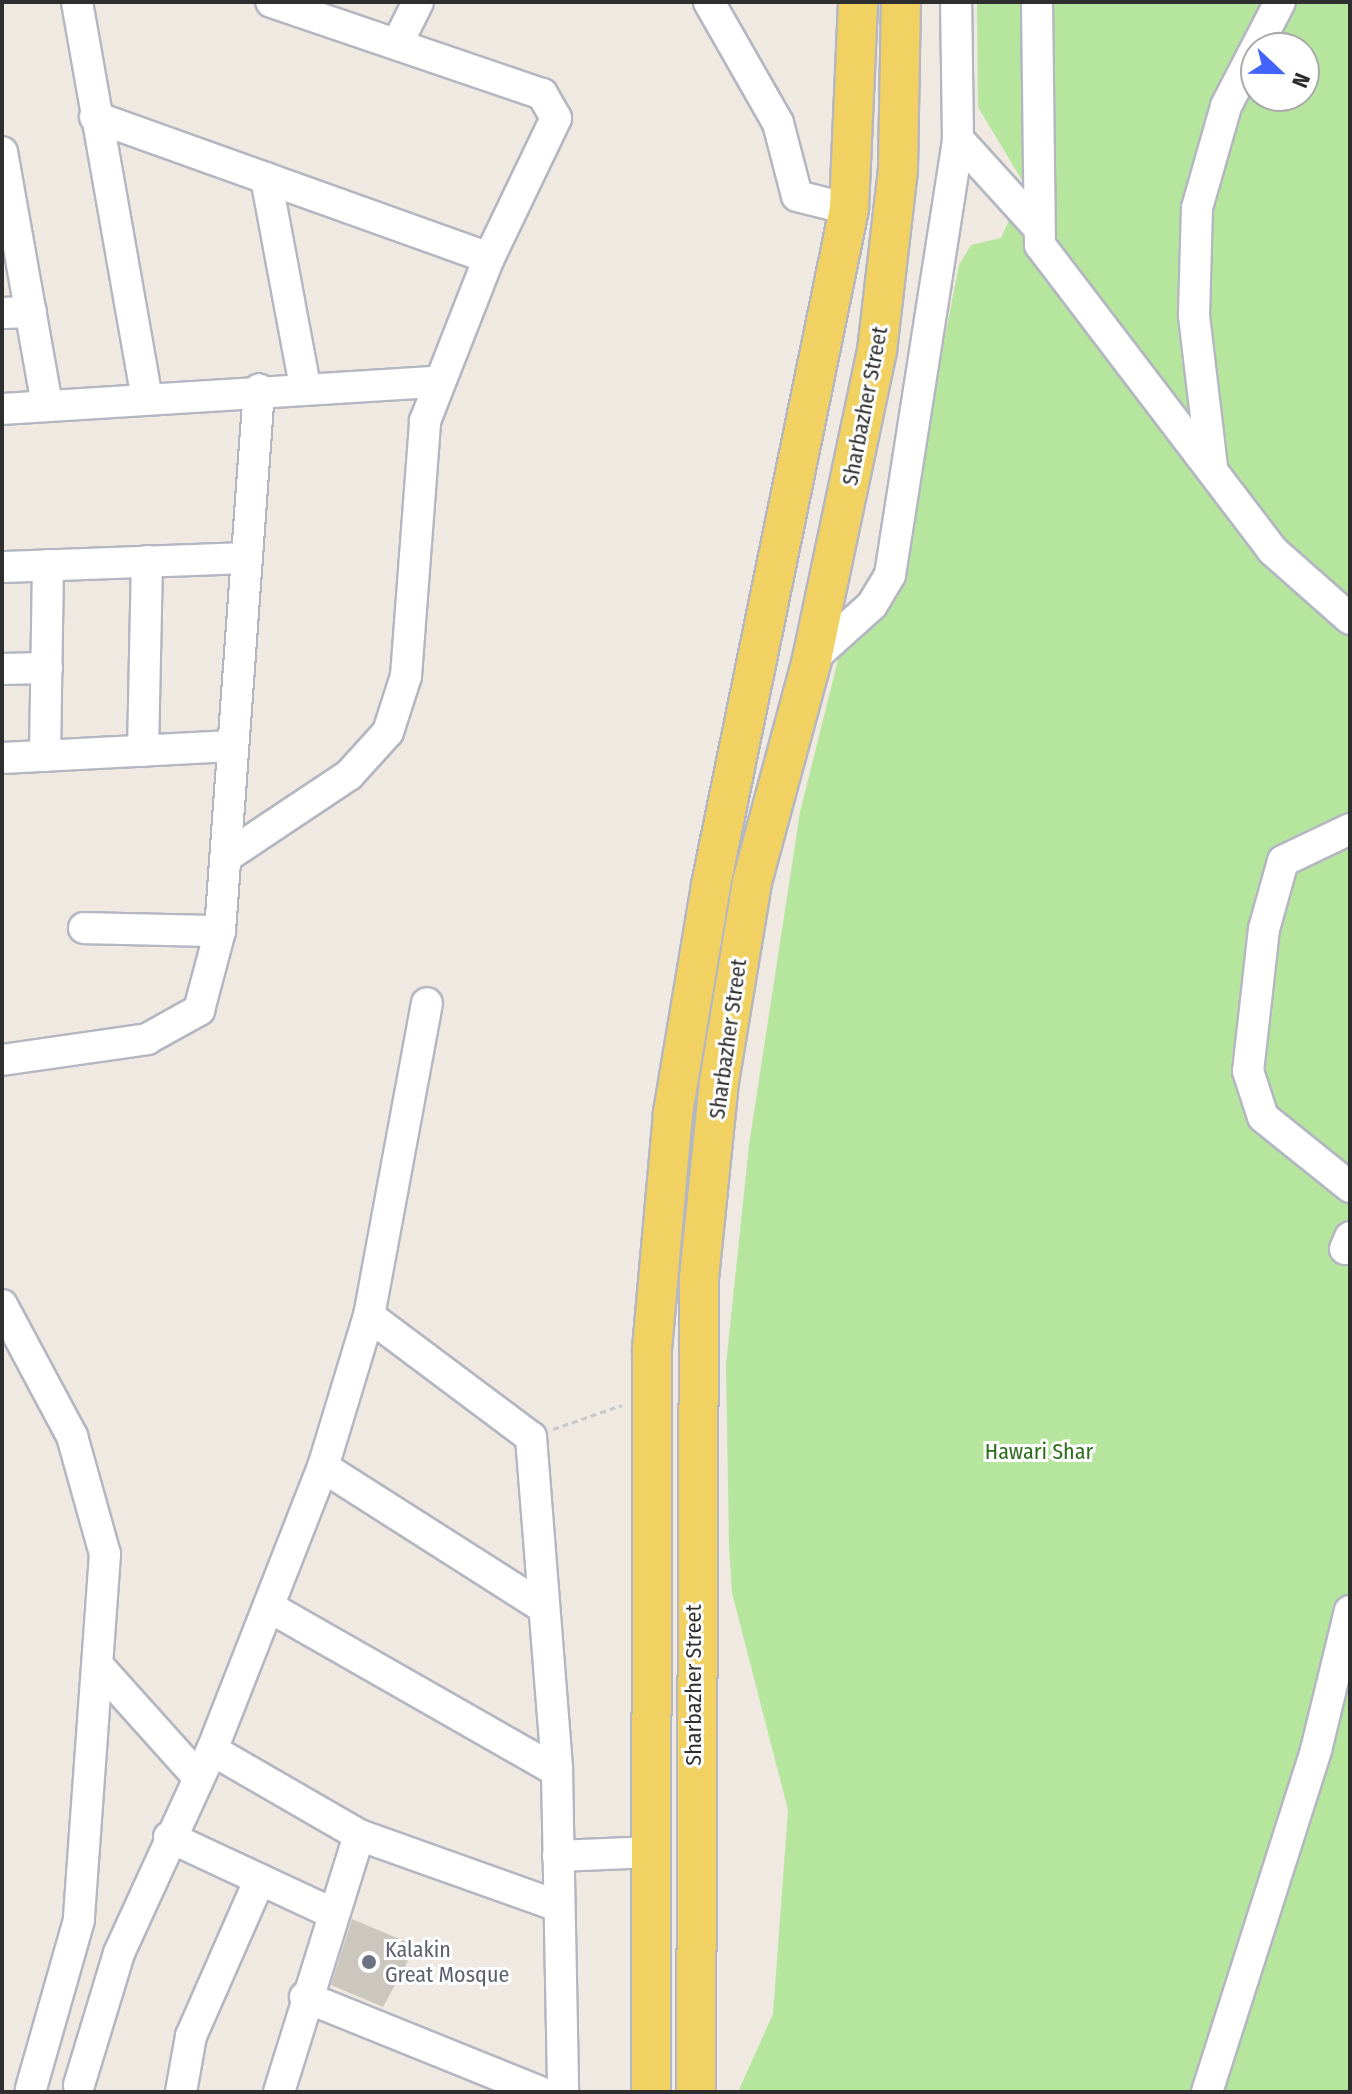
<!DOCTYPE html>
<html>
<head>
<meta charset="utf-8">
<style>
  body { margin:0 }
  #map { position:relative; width:1352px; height:2094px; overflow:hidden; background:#efe9e1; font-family:"Fira Sans Condensed",sans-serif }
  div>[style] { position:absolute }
  .green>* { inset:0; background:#b6e59e }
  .building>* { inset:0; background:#cbc7bf }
  .path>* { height:3px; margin-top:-1.5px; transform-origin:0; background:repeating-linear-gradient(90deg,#c9c9c9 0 6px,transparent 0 10px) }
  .roads { filter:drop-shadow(2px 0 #b4b7c1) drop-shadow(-2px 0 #b4b7c1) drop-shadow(0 2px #b4b7c1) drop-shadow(0 -2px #b4b7c1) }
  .minor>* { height:30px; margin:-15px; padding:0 15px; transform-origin:15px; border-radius:15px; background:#fff }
  .major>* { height:38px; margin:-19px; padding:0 19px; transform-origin:19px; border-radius:19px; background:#f2d163 }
  .dots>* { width:22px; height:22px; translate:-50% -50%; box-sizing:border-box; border:4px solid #fff; border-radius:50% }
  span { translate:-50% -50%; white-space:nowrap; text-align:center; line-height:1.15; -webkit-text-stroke:6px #fff; paint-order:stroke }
  .street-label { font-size:22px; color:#2e2e2e }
  .park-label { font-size:22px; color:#2c6e1b }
  .worship-label { font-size:22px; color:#5b616d }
  .left { translate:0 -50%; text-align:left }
  .frame { position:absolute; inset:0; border:4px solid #2e2e2e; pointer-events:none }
  .north { position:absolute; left:1240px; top:32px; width:80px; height:80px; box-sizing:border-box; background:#fff; border:2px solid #ababab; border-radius:50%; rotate:112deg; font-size:22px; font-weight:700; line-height:32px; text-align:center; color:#2e2e2e }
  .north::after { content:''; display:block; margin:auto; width:28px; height:36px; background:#4264fb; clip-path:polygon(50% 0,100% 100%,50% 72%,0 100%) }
</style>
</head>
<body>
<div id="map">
  <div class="green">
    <div style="clip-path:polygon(evenodd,977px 2px,1350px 2px,1350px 2092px,738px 2092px,773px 2014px,788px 1810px,732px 1593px,729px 1546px,726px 1365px,749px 1145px,800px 812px,839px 656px,894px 597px,959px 265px,971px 245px,1001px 238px,1025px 185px,978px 107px,977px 2px,1256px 48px,1304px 48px,1304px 96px,1256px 96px,1256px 48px)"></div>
  </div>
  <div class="building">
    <div style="clip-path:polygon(352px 1919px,416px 1946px,383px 2007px,331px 1985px)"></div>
  </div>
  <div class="path">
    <div style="left:553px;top:1429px;width:73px;rotate:-19.2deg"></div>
  </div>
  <div class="roads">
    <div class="minor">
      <div style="left:77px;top:2px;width:403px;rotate:80deg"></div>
      <div style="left:709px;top:2px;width:139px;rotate:60.3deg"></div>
      <div style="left:778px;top:123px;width:75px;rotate:75.4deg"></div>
      <div style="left:797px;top:196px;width:54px;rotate:14deg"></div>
      <div style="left:1037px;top:2px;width:243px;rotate:89.3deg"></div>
      <div style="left:1040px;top:245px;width:383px;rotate:52.7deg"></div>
      <div style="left:1272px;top:550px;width:104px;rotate:41.5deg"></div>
      <div style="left:397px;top:44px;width:47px;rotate:-63.4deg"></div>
      <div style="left:95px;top:117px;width:418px;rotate:19.7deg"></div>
      <div style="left:958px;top:139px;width:118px;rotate:47.8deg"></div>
      <div style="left:2px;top:152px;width:257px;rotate:79.9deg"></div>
      <div style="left:266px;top:178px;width:213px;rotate:79.4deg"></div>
      <div style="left:2px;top:313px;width:29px;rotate:-2deg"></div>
      <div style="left:2px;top:409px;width:436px;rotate:-3.6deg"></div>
      <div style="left:1212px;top:467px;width:153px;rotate:-96.8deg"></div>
      <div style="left:1194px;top:315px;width:107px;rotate:-88.4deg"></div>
      <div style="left:1197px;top:208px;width:106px;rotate:-74.1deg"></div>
      <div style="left:1226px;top:106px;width:117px;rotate:-62.6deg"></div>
      <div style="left:2px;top:567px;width:244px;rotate:-2.1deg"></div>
      <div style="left:812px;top:659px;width:81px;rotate:-42deg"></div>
      <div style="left:872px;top:605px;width:35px;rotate:-59deg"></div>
      <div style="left:890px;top:575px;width:441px;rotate:-81.1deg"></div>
      <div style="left:958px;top:139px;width:137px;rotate:-90.8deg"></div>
      <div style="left:2px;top:669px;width:45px;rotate:-1.3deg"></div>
      <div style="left:143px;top:751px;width:190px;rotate:-88.8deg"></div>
      <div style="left:45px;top:756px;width:191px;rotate:-89.1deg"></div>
      <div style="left:2px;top:758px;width:229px;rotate:-3deg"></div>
      <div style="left:1350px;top:829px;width:74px;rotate:154.5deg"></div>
      <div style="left:1283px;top:861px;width:71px;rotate:105.6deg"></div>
      <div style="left:1264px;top:929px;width:143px;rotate:96.4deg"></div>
      <div style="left:1248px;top:1071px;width:48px;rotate:71.9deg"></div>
      <div style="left:1263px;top:1117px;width:112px;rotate:38.8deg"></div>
      <div style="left:226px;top:857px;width:148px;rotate:-33.7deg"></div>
      <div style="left:349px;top:775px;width:58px;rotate:-47.8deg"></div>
      <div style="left:388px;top:732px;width:59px;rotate:-72.2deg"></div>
      <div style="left:406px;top:676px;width:256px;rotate:-85.7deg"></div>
      <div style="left:425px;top:421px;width:175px;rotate:-68.6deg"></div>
      <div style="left:489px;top:258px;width:155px;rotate:-64.4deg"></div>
      <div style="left:556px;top:118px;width:28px;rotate:-120deg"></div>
      <div style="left:542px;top:94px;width:286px;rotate:-161.2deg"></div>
      <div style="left:84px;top:928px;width:136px;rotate:1.3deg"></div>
      <div style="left:2px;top:1060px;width:147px;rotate:-8.2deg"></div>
      <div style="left:147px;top:1039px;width:60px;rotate:-29.1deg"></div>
      <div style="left:199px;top:1010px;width:82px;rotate:-75.1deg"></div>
      <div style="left:220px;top:931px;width:543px;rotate:-85.88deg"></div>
      <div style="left:1345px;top:1249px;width:13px;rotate:-67deg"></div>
      <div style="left:2px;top:1305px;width:149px;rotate:61.9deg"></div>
      <div style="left:72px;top:1436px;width:123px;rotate:74.4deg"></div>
      <div style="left:105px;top:1554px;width:367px;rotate:94.1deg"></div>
      <div style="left:79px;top:1920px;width:176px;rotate:105.9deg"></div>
      <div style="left:369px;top:1316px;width:202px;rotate:36.8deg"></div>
      <div style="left:531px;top:1437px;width:335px;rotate:85.5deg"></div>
      <div style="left:557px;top:1771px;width:321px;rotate:88.9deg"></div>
      <div style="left:323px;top:1467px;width:261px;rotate:32.5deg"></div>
      <div style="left:271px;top:1608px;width:329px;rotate:29.7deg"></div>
      <div style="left:101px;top:1669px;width:145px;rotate:48.1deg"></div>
      <div style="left:212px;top:1750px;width:170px;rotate:30deg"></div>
      <div style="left:359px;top:1835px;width:211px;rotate:19.6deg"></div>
      <div style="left:169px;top:1837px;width:178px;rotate:25deg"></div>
      <div style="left:558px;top:1856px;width:95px;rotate:-2.4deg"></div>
      <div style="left:305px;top:1997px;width:253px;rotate:22deg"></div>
      <div style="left:79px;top:2085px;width:138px;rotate:-73.1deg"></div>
      <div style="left:119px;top:1953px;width:223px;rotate:-65.4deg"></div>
      <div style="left:212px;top:1750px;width:304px;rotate:-68.6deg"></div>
      <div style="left:323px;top:1467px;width:158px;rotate:-73.1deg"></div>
      <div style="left:369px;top:1316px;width:318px;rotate:-79.5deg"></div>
      <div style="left:181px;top:2092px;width:57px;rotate:-79.9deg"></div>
      <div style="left:191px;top:2036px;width:171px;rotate:-66.3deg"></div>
      <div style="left:279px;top:2092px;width:269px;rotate:-72.7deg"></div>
      <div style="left:1207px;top:2092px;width:359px;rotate:-72.3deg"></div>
      <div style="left:1316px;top:1750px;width:143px;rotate:-76.3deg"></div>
    </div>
    <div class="major">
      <div style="left:651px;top:2092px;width:743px;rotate:-89.92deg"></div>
      <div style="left:652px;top:1349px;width:237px;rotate:-84.9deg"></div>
      <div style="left:673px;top:1113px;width:231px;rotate:-80.5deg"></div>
      <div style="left:711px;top:885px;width:690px;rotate:-78.46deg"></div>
      <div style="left:849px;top:209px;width:207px;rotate:-87.5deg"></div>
      <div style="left:696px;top:2092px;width:814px;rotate:-89.79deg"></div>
      <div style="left:699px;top:1278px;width:197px;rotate:-84.2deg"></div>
      <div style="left:719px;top:1082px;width:203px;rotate:-80.6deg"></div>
      <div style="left:752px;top:882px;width:231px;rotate:-74.9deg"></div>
      <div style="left:812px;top:659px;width:315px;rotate:-78.1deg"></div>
      <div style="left:877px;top:351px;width:183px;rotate:-83.4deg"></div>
      <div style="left:898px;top:169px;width:167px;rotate:-89deg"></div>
    </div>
  </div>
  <div class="dots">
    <div style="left:369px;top:1962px;background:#6b7280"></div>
  </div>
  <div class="street-label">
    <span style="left:865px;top:406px;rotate:-79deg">Sharbazher Street</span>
    <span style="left:728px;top:1039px;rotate:-82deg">Sharbazher Street</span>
    <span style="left:694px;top:1685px;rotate:-90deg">Sharbazher Street</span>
  </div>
  <div class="park-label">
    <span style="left:1039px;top:1452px">Hawari Shar</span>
  </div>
  <div class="worship-label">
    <span class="left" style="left:385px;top:1962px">Kalakin<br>Great Mosque</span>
  </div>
  <div class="frame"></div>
  <div class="north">N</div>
</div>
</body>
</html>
